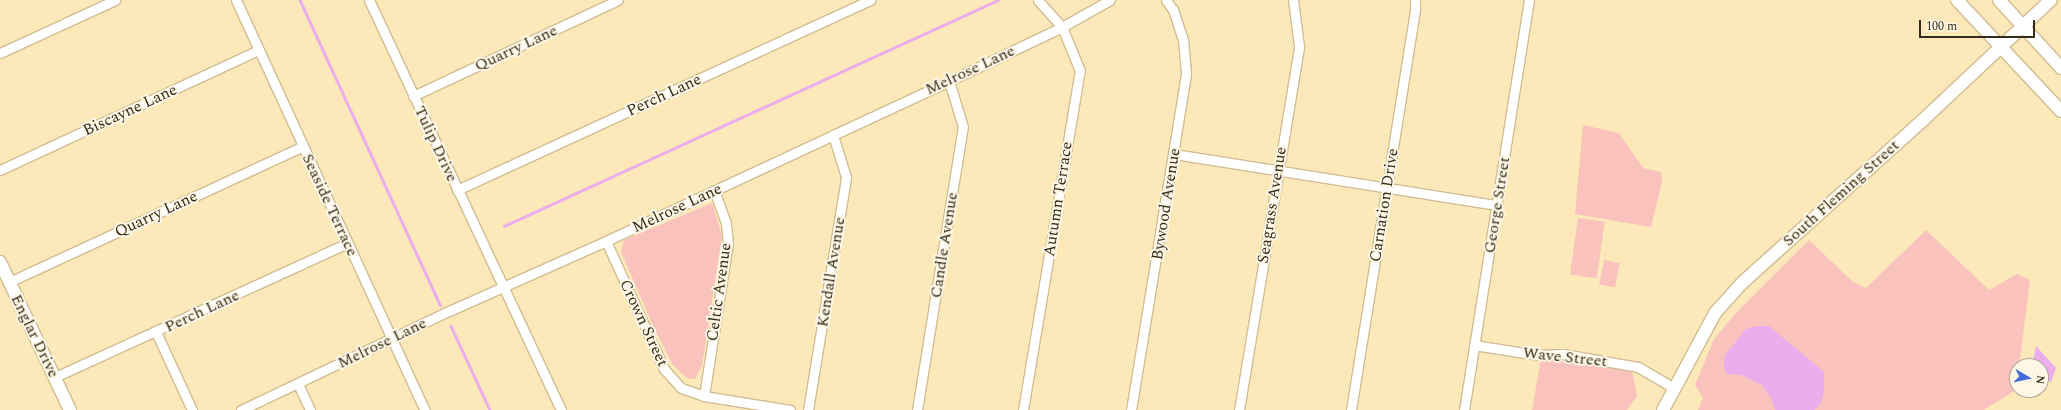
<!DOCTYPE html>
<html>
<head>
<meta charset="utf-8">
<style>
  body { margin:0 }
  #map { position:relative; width:2061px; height:410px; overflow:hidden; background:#fde8ba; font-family:Spectral,serif }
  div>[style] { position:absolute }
  .green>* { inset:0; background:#f9c2bc; transform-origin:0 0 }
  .water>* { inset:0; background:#ebadec }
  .stream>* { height:2.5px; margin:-1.25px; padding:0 1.25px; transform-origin:1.25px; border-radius:1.25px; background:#ebadec }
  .roads { filter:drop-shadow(1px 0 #d1bd91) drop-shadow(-1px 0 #d1bd91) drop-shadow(0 1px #d1bd91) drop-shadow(0 -1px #d1bd91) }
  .street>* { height:9px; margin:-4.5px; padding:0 4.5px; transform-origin:4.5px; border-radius:4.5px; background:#fff }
  .secondary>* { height:12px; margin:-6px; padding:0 6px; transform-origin:6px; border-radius:6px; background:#fff }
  span { translate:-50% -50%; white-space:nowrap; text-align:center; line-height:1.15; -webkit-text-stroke:4px #fff7e5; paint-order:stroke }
  .street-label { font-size:16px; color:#342c1a }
  .north { position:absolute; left:2009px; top:358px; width:40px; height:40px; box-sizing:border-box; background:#fff7e5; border:1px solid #aea694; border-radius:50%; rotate:99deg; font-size:11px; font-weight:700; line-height:16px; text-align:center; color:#342c1a }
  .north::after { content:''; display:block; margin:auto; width:14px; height:18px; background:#436bdd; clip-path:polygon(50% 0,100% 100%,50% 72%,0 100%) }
  .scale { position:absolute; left:1919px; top:20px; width:116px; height:18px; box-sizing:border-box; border:2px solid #342c1a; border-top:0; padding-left:5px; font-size:12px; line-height:14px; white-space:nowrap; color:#342c1a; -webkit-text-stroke:3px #fff7e5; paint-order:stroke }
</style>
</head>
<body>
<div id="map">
  <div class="green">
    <div style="clip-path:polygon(1583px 125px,1619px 133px,1643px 168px,1661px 172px,1662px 182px,1651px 227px,1575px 214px)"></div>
    <div style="clip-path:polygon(712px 203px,722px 236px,702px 365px,695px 379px,687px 378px,673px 365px,655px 330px,621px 252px,624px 240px)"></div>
    <div style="left:1578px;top:218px;width:27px;height:57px;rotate:8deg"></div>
    <div style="clip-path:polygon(1926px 230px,1989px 290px,2017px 274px,2030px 280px,2016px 390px,1984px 410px,1698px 410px,1703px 398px,1695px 385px,1714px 339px,1736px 313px,1809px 240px,1853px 282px,1866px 288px)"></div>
    <div style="left:1604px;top:260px;width:16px;height:25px;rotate:11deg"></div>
    <div style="clip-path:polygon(1541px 359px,1573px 359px,1632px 370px,1637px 396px,1627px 410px,1532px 410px)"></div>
  </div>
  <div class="water">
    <div style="clip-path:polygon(1757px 326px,1769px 326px,1824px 372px,1824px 391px,1821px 403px,1814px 410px,1775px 410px,1771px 398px,1762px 385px,1741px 375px,1727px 374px,1724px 368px,1725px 355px,1746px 329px)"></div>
    <div style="clip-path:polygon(2036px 346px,2056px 368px,2051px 382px,2041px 380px,2041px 366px,2032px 366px)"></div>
  </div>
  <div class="stream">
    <div style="left:300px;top:0;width:336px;rotate:65.3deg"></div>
    <div style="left:504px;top:226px;width:543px;rotate:-24.58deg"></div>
    <div style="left:451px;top:326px;width:93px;rotate:65.1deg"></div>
  </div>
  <div class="roads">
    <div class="street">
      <div style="left:236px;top:0;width:451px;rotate:65.3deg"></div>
      <div style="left:369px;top:0;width:453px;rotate:64.9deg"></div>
      <div style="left:0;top:53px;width:127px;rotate:-24.7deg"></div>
      <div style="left:413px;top:96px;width:226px;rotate:-25.1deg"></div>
      <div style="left:1174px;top:154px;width:327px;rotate:9deg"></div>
      <div style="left:0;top:170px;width:285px;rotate:-24.9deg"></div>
      <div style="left:457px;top:190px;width:455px;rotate:-24.7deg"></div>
      <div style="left:606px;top:241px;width:141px;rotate:65.6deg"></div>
      <div style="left:664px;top:369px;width:25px;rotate:48deg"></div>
      <div style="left:681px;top:388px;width:24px;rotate:19deg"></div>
      <div style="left:704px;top:396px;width:87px;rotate:9.2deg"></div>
      <div style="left:9px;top:282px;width:324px;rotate:-24.8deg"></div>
      <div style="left:156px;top:332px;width:86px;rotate:65.2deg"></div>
      <div style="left:1474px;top:345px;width:64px;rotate:9deg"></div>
      <div style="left:1537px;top:355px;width:26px;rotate:-2deg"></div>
      <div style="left:1563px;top:354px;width:76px;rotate:9.8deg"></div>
      <div style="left:1638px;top:367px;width:42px;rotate:30.3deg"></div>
      <div style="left:55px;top:377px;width:322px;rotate:-24.6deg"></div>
      <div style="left:298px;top:384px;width:29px;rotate:65deg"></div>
      <div style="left:704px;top:396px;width:155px;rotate:-81.1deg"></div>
      <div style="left:728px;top:243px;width:20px;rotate:-96deg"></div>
      <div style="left:726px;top:223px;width:35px;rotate:-110deg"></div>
      <div style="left:241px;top:410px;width:230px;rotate:-25.5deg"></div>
      <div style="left:449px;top:311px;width:172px;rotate:-24deg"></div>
      <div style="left:606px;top:241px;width:378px;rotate:-25deg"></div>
      <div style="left:949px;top:81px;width:125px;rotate:-25.5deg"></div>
      <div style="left:1062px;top:27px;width:55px;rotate:-29.4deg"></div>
      <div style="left:808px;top:410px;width:236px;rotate:-80.7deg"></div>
      <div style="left:846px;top:177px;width:44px;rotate:-107.2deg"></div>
      <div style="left:917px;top:410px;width:287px;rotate:-80.8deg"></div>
      <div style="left:963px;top:127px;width:48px;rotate:-106.9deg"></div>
      <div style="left:1023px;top:410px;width:344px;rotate:-80.5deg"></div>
      <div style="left:1080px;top:71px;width:48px;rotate:-112.2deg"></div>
      <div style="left:1062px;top:27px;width:36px;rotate:-132deg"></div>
      <div style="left:1131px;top:410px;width:341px;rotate:-80.7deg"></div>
      <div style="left:1186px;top:73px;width:33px;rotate:-95deg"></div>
      <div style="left:1183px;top:40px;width:32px;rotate:-108deg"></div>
      <div style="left:1173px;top:10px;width:12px;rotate:-125deg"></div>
      <div style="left:1239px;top:410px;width:369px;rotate:-80.6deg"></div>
      <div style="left:1299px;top:46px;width:46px;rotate:-97.4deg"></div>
      <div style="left:1351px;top:410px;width:406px;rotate:-80.9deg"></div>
      <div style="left:1415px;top:9px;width:9px;rotate:-90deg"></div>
      <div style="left:1464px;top:410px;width:415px;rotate:-81deg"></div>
    </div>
    <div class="secondary">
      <div style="left:1957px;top:0;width:152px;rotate:46.9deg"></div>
      <div style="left:1999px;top:0;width:92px;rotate:47.6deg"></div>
      <div style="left:0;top:262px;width:164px;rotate:64.7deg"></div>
      <div style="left:1663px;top:410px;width:110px;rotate:-61.8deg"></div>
      <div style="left:1715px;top:313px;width:40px;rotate:-48deg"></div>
      <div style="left:1742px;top:283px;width:244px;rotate:-42deg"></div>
      <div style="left:1923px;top:120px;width:175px;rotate:-43.2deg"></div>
    </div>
  </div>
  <div class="street-label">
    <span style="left:516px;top:48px;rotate:-25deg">Quarry Lane</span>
    <span style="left:970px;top:70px;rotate:-25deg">Melrose Lane</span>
    <span style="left:664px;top:95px;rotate:-25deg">Perch Lane</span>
    <span style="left:130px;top:110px;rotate:-25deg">Biscayne Lane</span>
    <span style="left:436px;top:144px;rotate:65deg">Tulip Drive</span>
    <span style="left:1841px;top:193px;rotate:-42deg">South Fleming Street</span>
    <span style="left:1058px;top:199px;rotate:-81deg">Autumn Terrace</span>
    <span style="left:1166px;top:204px;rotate:-81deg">Bywood Avenue</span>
    <span style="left:330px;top:205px;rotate:65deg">Seaside Terrace</span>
    <span style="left:1272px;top:205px;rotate:-81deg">Seagrass Avenue</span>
    <span style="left:1384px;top:205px;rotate:-81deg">Carnation Drive</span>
    <span style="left:1497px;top:205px;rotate:-81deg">George Street</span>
    <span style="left:677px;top:208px;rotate:-25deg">Melrose Lane</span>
    <span style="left:156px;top:214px;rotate:-25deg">Quarry Lane</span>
    <span style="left:944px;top:245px;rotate:-81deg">Candle Avenue</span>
    <span style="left:831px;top:272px;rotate:-81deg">Kendall Avenue</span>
    <span style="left:719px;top:292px;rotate:-82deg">Celtic Avenue</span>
    <span style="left:202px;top:311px;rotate:-25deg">Perch Lane</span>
    <span style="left:644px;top:323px;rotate:65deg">Crown Street</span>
    <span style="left:35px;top:336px;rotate:64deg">Englar Drive</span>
    <span style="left:382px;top:343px;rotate:-26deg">Melrose Lane</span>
    <span style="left:1565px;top:357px;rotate:6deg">Wave Street</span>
  </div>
  <div class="north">N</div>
  <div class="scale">100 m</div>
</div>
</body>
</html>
